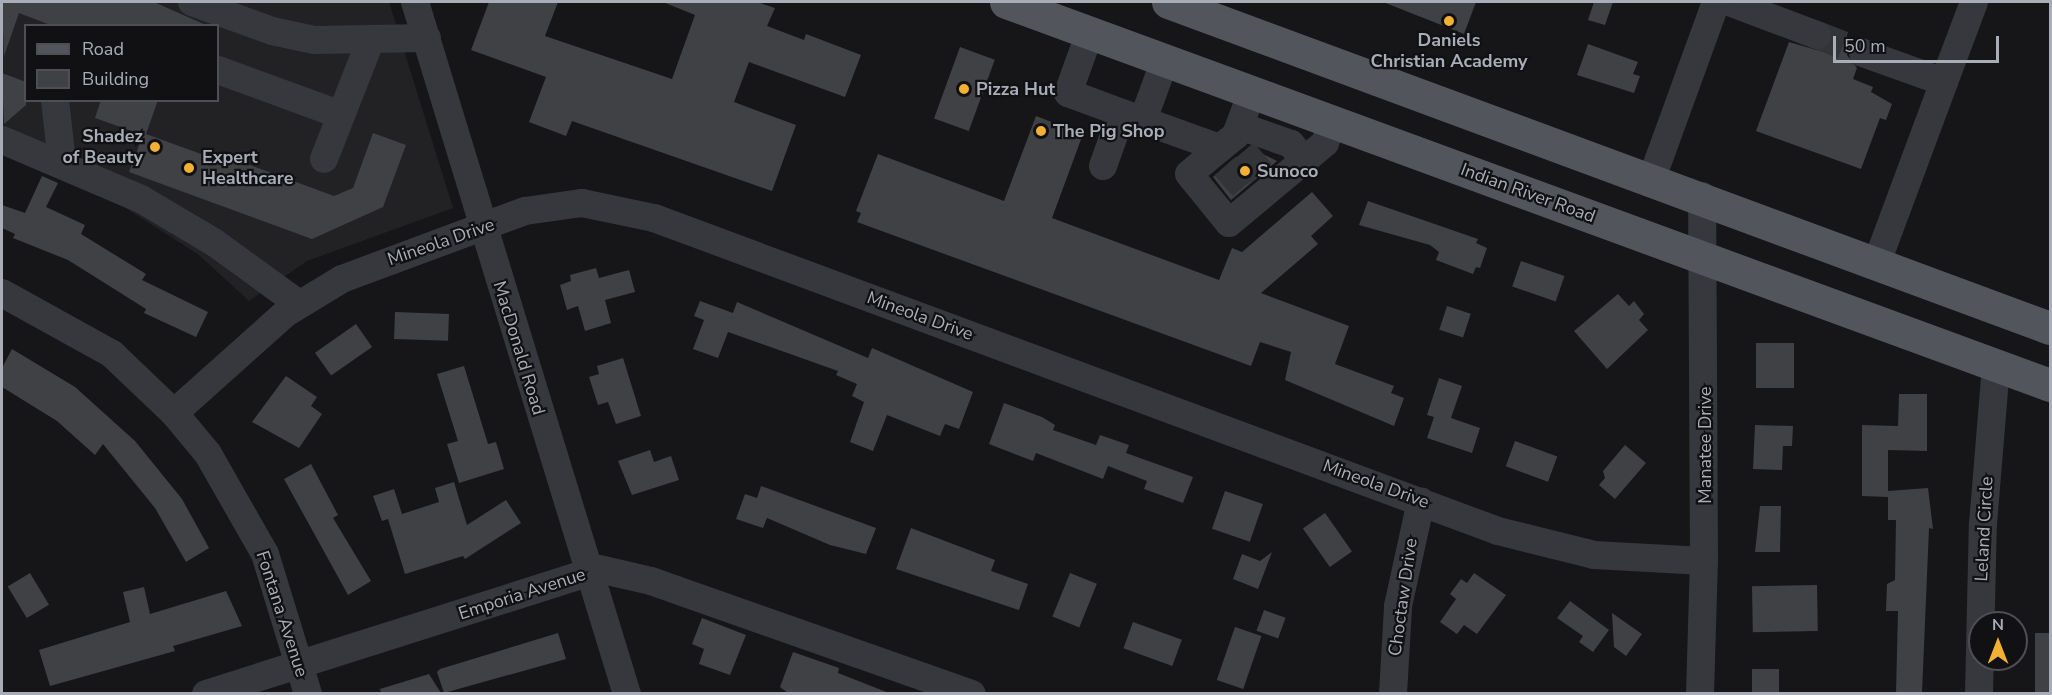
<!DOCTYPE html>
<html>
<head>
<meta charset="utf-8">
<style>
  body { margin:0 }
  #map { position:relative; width:2052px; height:695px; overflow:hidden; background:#161618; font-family:"Nunito Sans",sans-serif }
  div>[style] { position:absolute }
  .built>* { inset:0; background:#222225 }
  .building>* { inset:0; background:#404145; transform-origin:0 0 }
  .minor-tunnel>* { height:28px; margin-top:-14px; transform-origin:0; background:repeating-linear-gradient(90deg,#333438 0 28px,transparent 0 42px) }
  .minor>* { height:28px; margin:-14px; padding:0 14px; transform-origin:14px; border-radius:14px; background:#37383d }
  .major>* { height:33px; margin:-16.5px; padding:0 16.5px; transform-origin:16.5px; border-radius:16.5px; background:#53555c }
  .dots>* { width:16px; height:16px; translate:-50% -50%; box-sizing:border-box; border:3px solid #111113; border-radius:50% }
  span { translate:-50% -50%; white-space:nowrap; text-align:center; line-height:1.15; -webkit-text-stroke:4.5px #111113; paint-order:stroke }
  .poi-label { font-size:18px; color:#a8adb8; font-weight:700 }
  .left { translate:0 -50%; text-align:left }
  .right { translate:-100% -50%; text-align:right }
  .street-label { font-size:18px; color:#a8adb8 }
  .frame { position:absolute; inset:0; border:3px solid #a8adb8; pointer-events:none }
  .legend { position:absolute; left:24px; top:24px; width:195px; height:78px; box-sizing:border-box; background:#111113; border:2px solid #4d4f55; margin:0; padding:8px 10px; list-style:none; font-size:18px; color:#a8adb8 }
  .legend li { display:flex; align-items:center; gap:12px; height:30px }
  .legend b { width:30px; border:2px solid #4d4f55 }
  .north { position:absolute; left:1968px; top:611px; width:60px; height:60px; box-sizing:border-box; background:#111113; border:2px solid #4d4f55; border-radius:50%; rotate:0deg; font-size:16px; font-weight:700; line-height:24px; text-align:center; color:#a8adb8 }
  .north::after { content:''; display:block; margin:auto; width:21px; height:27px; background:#f2b134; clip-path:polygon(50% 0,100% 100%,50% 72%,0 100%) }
  .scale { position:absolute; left:1833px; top:36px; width:166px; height:27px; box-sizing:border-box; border:3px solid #a8adb8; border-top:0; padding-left:8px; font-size:18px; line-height:21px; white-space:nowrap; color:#a8adb8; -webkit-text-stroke:4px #111113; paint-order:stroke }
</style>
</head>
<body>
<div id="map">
  <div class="built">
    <div style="clip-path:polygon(evenodd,2px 2px,389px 2px,453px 208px,307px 261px,249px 301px,199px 255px,124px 207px,2px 153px,2px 2px,26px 26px,218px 26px,218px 100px,26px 100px,26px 26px)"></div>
  </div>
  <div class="building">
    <div style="clip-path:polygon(2px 2px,154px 2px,208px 26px,53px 26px,19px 13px,4px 56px)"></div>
    <div style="clip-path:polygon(489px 2px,558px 2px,545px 36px,672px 79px,695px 15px,663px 2px,757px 2px,775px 8px,767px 26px,804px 40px,806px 34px,861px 55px,845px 97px,749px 62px,734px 102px,796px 125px,772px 191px,572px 121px,566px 136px,529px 122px,546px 77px,471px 50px)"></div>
    <div style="clip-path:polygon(1383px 2px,1476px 2px,1464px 34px)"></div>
    <div style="clip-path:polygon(1594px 2px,1613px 2px,1605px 25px,1588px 20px)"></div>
    <div style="clip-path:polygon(1833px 32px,1854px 39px,1847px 55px,1857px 68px,1853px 79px,1873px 87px,1871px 92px,1892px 104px,1886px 120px,1880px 118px,1861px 169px,1756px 131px,1789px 42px,1820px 51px,1832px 41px)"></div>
    <div style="clip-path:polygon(1588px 44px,1638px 62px,1633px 74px,1640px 76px,1634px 93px,1577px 75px)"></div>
    <div style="left:960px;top:47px;width:37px;height:76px;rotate:20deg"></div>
    <div style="clip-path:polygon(2px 73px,26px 82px,26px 105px,4px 124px)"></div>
    <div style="clip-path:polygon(101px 100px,158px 100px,146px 134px,201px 154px,204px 148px,334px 196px,353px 188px,373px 133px,406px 145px,383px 207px,312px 239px,129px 172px,143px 135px,95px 118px)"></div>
    <div style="clip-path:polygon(1036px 116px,1083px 134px,1052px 218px,1219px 280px,1232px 248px,1242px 252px,1312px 192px,1333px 216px,1311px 236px,1318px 244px,1261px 293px,1349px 326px,1335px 364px,1394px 386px,1391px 393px,1404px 398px,1394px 426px,1285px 380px,1291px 352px,1260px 342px,1251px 366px,857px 222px,861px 213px,856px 211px,878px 154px,1004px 201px)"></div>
    <div style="clip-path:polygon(1249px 147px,1277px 161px,1231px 200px,1213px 177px)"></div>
    <div style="clip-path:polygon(42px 176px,58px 183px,46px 207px,85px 225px,81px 234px,146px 274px,142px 280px,208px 312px,196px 337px,144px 313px,146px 309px,68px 260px,13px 238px,15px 234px,2px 228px,2px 205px,25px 213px)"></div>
    <div style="clip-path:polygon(1368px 201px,1478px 239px,1476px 243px,1487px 248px,1480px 268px,1476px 267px,1473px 274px,1436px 260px,1439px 252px,1430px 245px,1359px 225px)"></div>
    <div style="left:1521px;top:261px;width:46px;height:27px;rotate:19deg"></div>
    <div style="clip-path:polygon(596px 268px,599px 278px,629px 270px,635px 292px,605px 300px,611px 323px,585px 331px,578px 306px,567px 310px,560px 285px,571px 281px,570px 275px)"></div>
    <div style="clip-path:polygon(1618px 294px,1629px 306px,1634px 301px,1644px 314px,1639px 320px,1648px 330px,1607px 369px,1574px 331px)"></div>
    <div style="clip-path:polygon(700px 301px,733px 313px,737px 302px,868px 358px,872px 348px,973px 392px,959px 429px,945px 424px,940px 436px,887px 415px,873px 451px,850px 442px,864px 402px,852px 396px,857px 384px,836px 375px,838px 371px,728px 332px,718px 358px,693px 349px,704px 320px,694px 316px)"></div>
    <div style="left:1447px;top:306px;width:25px;height:25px;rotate:18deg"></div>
    <div style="left:395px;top:312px;width:54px;height:27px;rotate:2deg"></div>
    <div style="left:356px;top:324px;width:28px;height:50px;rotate:55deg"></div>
    <div style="left:1756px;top:343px;width:38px;height:45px"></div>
    <div style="clip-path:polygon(12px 349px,75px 387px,135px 441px,182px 499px,209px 548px,186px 562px,155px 508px,103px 444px,95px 455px,57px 421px,2px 387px,2px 368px)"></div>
    <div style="clip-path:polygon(623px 358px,641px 416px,616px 424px,608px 402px,598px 405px,589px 377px,599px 374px,597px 366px)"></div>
    <div style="clip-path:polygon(464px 366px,488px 444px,496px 442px,504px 469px,459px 483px,447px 444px,458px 441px,437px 374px)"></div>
    <div style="clip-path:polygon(286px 376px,317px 397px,311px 406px,322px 414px,299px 448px,252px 422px)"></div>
    <div style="clip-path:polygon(1439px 378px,1462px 386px,1451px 418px,1480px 428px,1472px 453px,1427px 438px,1434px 417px,1427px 415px)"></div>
    <div style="clip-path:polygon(1899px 394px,1927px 394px,1927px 451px,1888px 450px,1888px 497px,1862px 496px,1862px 425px,1898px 426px)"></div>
    <div style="clip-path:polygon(1004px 403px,1042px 417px,1055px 425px,1053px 430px,1096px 445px,1100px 435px,1129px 445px,1126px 453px,1193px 477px,1183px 503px,1144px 489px,1147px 481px,1108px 466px,1103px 479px,1036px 453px,1033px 461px,989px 444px)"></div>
    <div style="clip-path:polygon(1755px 425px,1793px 426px,1792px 446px,1783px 446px,1782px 470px,1753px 469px)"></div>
    <div style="left:1515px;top:441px;width:45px;height:27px;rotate:20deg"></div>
    <div style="clip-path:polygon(1625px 445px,1646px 463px,1615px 499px,1599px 485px,1605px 478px,1603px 471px)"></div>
    <div style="clip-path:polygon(650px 450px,654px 462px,671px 456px,679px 480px,632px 495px,618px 461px)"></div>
    <div style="clip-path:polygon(311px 464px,338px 515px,333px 518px,371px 581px,348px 595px,284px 479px)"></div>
    <div style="clip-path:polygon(454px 482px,467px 525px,506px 500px,521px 523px,465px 559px,463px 556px,405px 574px,388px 519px,382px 521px,373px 496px,394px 489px,402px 514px,439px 502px,435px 488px)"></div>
    <div style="clip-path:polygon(761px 486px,876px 528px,866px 554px,830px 545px,767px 518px,763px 528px,736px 519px,745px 494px,757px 498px)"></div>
    <div style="clip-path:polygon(1928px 488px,1933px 529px,1929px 528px,1922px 693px,1896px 693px,1898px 611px,1886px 611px,1887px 584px,1895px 580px,1896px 520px,1888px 520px,1888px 491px)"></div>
    <div style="left:1225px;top:491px;width:40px;height:40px;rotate:19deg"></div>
    <div style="clip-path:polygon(1760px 506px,1781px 506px,1780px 552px,1755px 552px)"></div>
    <div style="left:1325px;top:513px;width:47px;height:27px;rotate:55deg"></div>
    <div style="clip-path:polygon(911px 528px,995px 560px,991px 571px,1028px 584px,1019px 610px,896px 569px)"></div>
    <div style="clip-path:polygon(1272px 552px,1258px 589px,1233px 579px,1242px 554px,1260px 561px)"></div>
    <div style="left:30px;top:573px;width:37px;height:26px;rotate:59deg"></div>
    <div style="left:1070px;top:573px;width:29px;height:47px;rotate:22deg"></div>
    <div style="clip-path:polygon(1474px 573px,1506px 595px,1477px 634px,1464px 625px,1457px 634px,1440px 622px,1456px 599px,1450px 594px,1461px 579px,1467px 583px)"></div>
    <div style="left:1817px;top:585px;width:46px;height:65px;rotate:89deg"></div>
    <div style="clip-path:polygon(144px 587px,150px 614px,226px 591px,242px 626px,173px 646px,175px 651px,50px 686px,39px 650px,130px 622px,123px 592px)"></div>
    <div style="clip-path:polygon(1570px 601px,1609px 630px,1593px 652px,1579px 642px,1583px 636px,1557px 618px)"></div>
    <div style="left:1264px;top:610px;width:23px;height:22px;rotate:20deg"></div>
    <div style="clip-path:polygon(1612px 613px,1642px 634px,1626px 656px,1614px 647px)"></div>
    <div style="clip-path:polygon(702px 618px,746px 635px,730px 675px,699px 664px,704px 649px,692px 644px)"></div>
    <div style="left:1133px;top:622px;width:52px;height:28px;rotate:20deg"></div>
    <div style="left:1235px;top:627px;width:28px;height:56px;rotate:19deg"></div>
    <div style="clip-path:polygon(558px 633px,566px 659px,444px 693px,437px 672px,440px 669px)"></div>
    <div style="left:2035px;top:633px;width:15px;height:60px"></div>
    <div style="clip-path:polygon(793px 652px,839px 668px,838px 673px,889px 693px,788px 693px,780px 687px)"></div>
    <div style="left:1752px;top:669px;width:27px;height:24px"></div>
    <div style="clip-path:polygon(429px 674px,441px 693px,381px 693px,380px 689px)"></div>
  </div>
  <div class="minor-tunnel">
    <div style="left:1817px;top:35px;width:49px;rotate:21.4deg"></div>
    <div style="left:1243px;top:152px;width:32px;rotate:49deg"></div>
    <div style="left:1225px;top:166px;width:33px;rotate:49deg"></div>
  </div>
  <div class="minor">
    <div style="left:192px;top:2px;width:85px;rotate:19.9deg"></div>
    <div style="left:272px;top:31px;width:43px;rotate:12.1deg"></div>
    <div style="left:314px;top:40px;width:113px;rotate:-1deg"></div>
    <div style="left:415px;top:2px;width:724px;rotate:72.97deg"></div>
    <div style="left:1729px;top:2px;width:94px;rotate:20.6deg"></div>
    <div style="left:1090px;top:32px;width:65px;rotate:109.8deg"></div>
    <div style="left:1068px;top:93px;width:58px;rotate:20.3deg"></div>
    <div style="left:1122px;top:113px;width:104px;rotate:19.7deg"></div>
    <div style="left:1220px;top:148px;width:21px;rotate:-39deg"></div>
    <div style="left:1236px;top:135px;width:46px;rotate:-69.6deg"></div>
    <div style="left:1863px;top:53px;width:86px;rotate:19.7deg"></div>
    <div style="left:1944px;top:82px;width:192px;rotate:110.4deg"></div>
    <div style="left:218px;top:70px;width:131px;rotate:20.1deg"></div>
    <div style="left:1944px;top:82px;width:85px;rotate:-69.4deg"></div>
    <div style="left:55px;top:100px;width:62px;rotate:83.6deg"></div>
    <div style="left:1143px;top:120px;width:64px;rotate:-69.9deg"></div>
    <div style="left:1240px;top:126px;width:54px;rotate:19.4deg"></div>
    <div style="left:1291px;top:144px;width:21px;rotate:51deg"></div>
    <div style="left:2px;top:140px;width:151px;rotate:23deg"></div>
    <div style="left:141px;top:199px;width:86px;rotate:30.7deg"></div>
    <div style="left:215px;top:243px;width:104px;rotate:36deg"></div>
    <div style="left:1220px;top:148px;width:40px;rotate:140deg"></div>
    <div style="left:1189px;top:174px;width:63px;rotate:50.8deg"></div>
    <div style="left:1229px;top:223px;width:125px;rotate:-39.8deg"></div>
    <div style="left:1325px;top:143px;width:23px;rotate:-70deg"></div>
    <div style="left:324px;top:159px;width:129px;rotate:-68.6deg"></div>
    <div style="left:1103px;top:166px;width:56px;rotate:-70.3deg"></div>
    <div style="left:1652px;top:178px;width:187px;rotate:-70deg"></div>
    <div style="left:2px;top:293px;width:126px;rotate:29deg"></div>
    <div style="left:112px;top:354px;width:86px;rotate:43.6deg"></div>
    <div style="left:174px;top:413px;width:53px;rotate:50.3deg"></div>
    <div style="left:208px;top:454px;width:115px;rotate:60.3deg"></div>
    <div style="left:265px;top:554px;width:146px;rotate:72.9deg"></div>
    <div style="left:174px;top:413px;width:150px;rotate:-41.8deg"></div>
    <div style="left:286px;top:313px;width:66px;rotate:-31.3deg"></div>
    <div style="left:342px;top:279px;width:195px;rotate:-20.4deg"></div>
    <div style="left:525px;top:211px;width:58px;rotate:-8deg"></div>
    <div style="left:582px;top:203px;width:74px;rotate:11.8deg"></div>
    <div style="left:654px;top:218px;width:900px;rotate:20.35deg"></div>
    <div style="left:1498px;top:531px;width:99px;rotate:14deg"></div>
    <div style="left:1594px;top:555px;width:110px;rotate:3.1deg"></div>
    <div style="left:206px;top:694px;width:412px;rotate:-17.6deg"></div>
    <div style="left:599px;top:569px;width:53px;rotate:13deg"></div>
    <div style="left:651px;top:581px;width:340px;rotate:19.4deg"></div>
    <div style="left:1393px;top:694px;width:88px;rotate:-86.7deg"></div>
    <div style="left:1398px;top:606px;width:107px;rotate:-77.6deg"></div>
    <div style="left:1700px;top:694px;width:133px;rotate:-88.3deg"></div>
    <div style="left:1704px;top:561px;width:365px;rotate:-90.3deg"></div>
    <div style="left:1979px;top:694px;width:170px;rotate:-88.7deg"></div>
    <div style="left:1983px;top:524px;width:160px;rotate:-85.3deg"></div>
  </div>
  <div class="major">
    <div style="left:1006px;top:2px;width:1112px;rotate:20.15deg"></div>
    <div style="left:1168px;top:2px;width:940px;rotate:20.29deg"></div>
  </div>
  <div class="dots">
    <div style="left:1449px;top:21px;background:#f2b134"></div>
    <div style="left:964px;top:89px;background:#f2b134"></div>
    <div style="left:1041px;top:131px;background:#f2b134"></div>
    <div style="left:155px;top:147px;background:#f2b134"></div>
    <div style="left:189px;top:168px;background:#f2b134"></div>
    <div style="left:1245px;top:171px;background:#f2b134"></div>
  </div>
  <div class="poi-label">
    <span style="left:1449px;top:51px">Daniels<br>Christian Academy</span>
    <span class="left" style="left:976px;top:89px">Pizza Hut</span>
    <span class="left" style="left:1053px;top:131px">The Pig Shop</span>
    <span class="right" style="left:143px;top:147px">Shadez<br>of Beauty</span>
    <span class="left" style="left:202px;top:168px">Expert<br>Healthcare</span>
    <span class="left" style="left:1257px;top:171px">Sunoco</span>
  </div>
  <div class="street-label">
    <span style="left:1528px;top:193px;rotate:20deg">Indian River Road</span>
    <span style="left:441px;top:242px;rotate:-19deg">Mineola Drive</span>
    <span style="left:920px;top:316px;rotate:20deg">Mineola Drive</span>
    <span style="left:519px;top:348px;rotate:73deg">MacDonald Road</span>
    <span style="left:1705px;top:445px;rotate:-90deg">Manatee Drive</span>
    <span style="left:1376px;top:484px;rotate:20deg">Mineola Drive</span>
    <span style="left:1984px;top:529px;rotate:-87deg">Leland Circle</span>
    <span style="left:522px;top:594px;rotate:-18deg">Emporia Avenue</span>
    <span style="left:1403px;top:597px;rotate:-82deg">Choctaw Drive</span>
    <span style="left:282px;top:614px;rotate:72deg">Fontana Avenue</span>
  </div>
  <div class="frame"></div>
  <ul class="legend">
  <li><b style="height:8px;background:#53555c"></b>Road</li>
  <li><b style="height:16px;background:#404145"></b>Building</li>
  </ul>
  <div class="north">N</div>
  <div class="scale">50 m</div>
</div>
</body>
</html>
